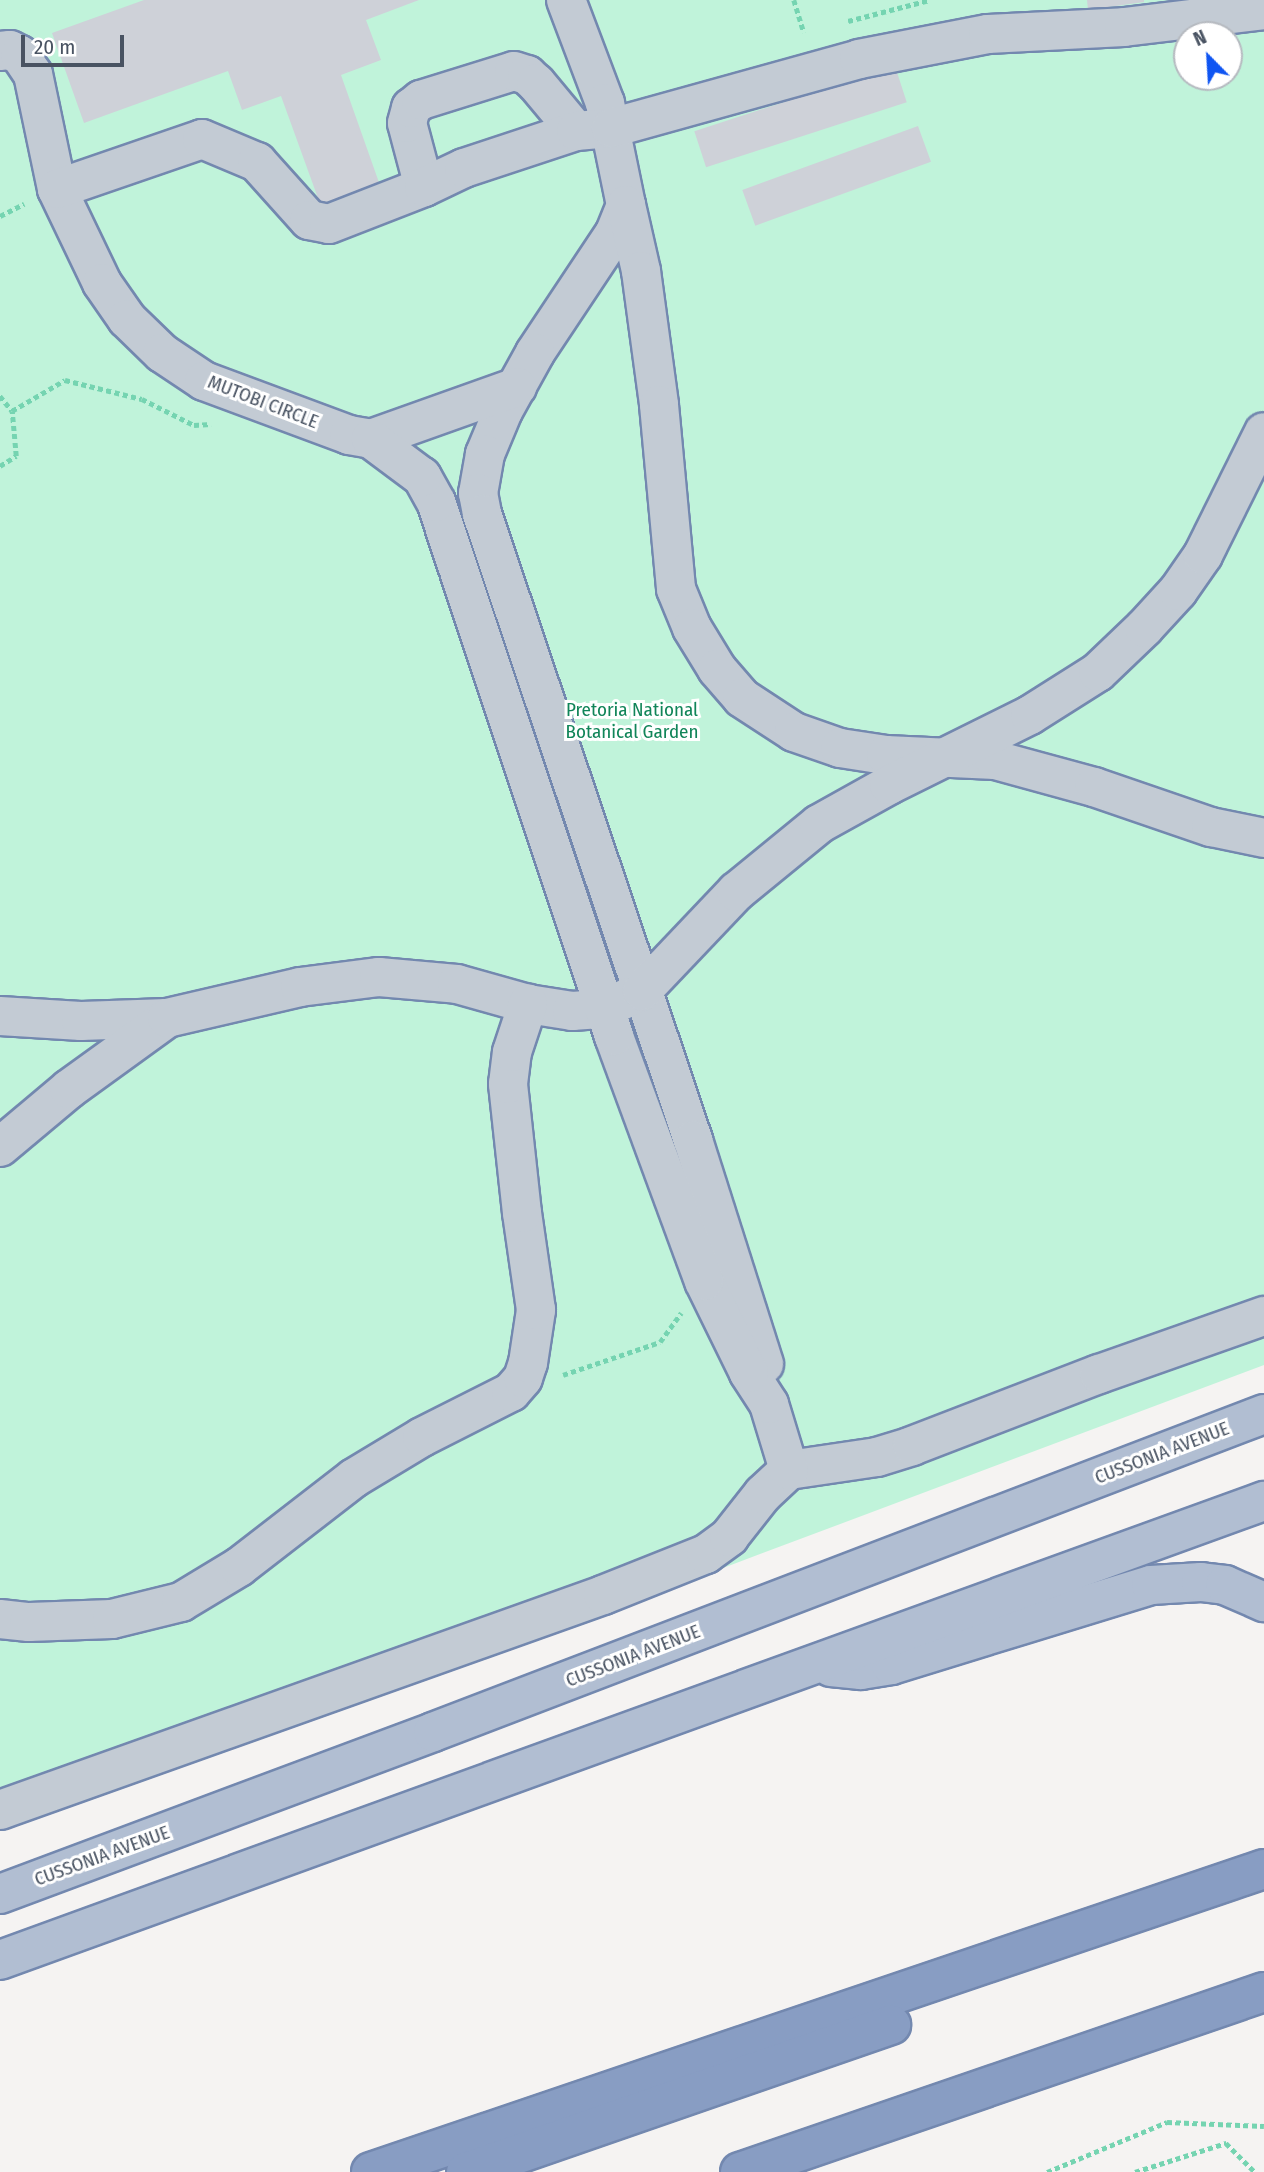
<!DOCTYPE html>
<html>
<head>
<meta charset="utf-8">
<style>
  body { margin:0 }
  #map { position:relative; width:1264px; height:2172px; overflow:hidden; background:#f5f3f2; font-family:"Fira Sans Condensed",sans-serif }
  div>[style] { position:absolute }
  .green>* { inset:0; background:#c0f3da }
  .building>* { inset:0; background:#ced1d8; transform-origin:0 0 }
  .path>* { height:4.5px; margin-top:-2.25px; transform-origin:0; background:repeating-linear-gradient(90deg,#75d4b1 0 5px,transparent 0 8.5px) }
  .roads { filter:drop-shadow(2px 0 #7388af) drop-shadow(-2px 0 #7388af) drop-shadow(0 2px #7388af) drop-shadow(0 -2px #7388af) }
  .minor>* { height:38px; margin:-19px; padding:0 19px; transform-origin:19px; border-radius:19px; background:#c3cbd4 }
  .major>* { height:38px; margin:-19px; padding:0 19px; transform-origin:19px; border-radius:19px; background:#b1bed2 }
  .highway>* { height:38px; margin:-19px; padding:0 19px; transform-origin:19px; border-radius:19px; background:#889dc3 }
  span { translate:-50% -50%; white-space:nowrap; text-align:center; line-height:1.15; -webkit-text-stroke:6px #fff; paint-order:stroke }
  .street-label { font-size:19px; color:#495362 }
  .park-label { font-size:19px; color:#118559 }
  .north { position:absolute; left:1173px; top:21px; width:70px; height:70px; box-sizing:border-box; background:#fff; border:2px solid #b6bac0; border-radius:50%; rotate:336deg; font-size:19px; font-weight:700; line-height:28px; text-align:center; color:#495362 }
  .north::after { content:''; display:block; margin:auto; width:24px; height:32px; background:#0f55f2; clip-path:polygon(50% 0,100% 100%,50% 72%,0 100%) }
  .scale { position:absolute; left:21px; top:35px; width:103px; height:32px; box-sizing:border-box; border:4px solid #495362; border-top:0; padding-left:9px; font-size:21px; line-height:24px; white-space:nowrap; color:#495362; -webkit-text-stroke:5px #fff; paint-order:stroke }
</style>
</head>
<body>
<div id="map">
  <div class="green">
    <div style="clip-path:polygon(evenodd,0 0,1264px 0,1264px 1365px,731px 1565px,0 1829px,0 0,1187px 35px,1229px 35px,1229px 77px,1187px 77px,1187px 35px)"></div>
  </div>
  <div class="building">
    <div style="clip-path:polygon(144px 0,419px 0,366px 20px,381px 60px,341px 75px,382px 191px,323px 212px,281px 96px,242px 110px,228px 71px,84px 123px,52px 33px)"></div>
    <div style="clip-path:polygon(1087px 0,1144px 0,1144px 2px,1088px 10px)"></div>
    <div style="left:895px;top:66px;width:38px;height:211px;rotate:72deg"></div>
    <div style="left:918px;top:126px;width:38px;height:187px;rotate:70deg"></div>
  </div>
  <div class="path">
    <div style="left:794px;top:0;width:34px;rotate:73deg"></div>
    <div style="left:848px;top:21px;width:84px;rotate:-14.5deg"></div>
    <div style="left:0;top:216px;width:27px;rotate:-27deg"></div>
    <div style="left:0;top:396px;width:19px;rotate:51deg"></div>
    <div style="left:0;top:466px;width:19px;rotate:-32deg"></div>
    <div style="left:16px;top:456px;width:45px;rotate:-95.1deg"></div>
    <div style="left:12px;top:411px;width:61px;rotate:-30.3deg"></div>
    <div style="left:65px;top:380px;width:79px;rotate:13.9deg"></div>
    <div style="left:142px;top:399px;width:58px;rotate:26.6deg"></div>
    <div style="left:194px;top:425px;width:17px;rotate:-3deg"></div>
    <div style="left:563px;top:1375px;width:102px;rotate:-18.8deg"></div>
    <div style="left:660px;top:1342px;width:36px;rotate:-54deg"></div>
    <div style="left:1047px;top:2172px;width:130px;rotate:-22.6deg"></div>
    <div style="left:1167px;top:2122px;width:97px;rotate:2.4deg"></div>
    <div style="left:1135px;top:2172px;width:96px;rotate:-17.7deg"></div>
    <div style="left:1226px;top:2143px;width:41px;rotate:45deg"></div>
  </div>
  <div class="roads">
    <div class="minor">
      <div style="left:566px;top:0;width:110px;rotate:69.3deg"></div>
      <div style="left:605px;top:103px;width:104px;rotate:78.4deg"></div>
      <div style="left:626px;top:205px;width:31px;rotate:112deg"></div>
      <div style="left:614px;top:234px;width:143px;rotate:123.6deg"></div>
      <div style="left:535px;top:353px;width:66px;rotate:118.9deg"></div>
      <div style="left:503px;top:411px;width:47px;rotate:112.7deg"></div>
      <div style="left:485px;top:454px;width:40px;rotate:100deg"></div>
      <div style="left:478px;top:493px;width:21px;rotate:79deg"></div>
      <div style="left:482px;top:514px;width:661px;rotate:71.37deg"></div>
      <div style="left:693px;top:1140px;width:235px;rotate:72.4deg"></div>
      <div style="left:0;top:51px;width:10px;rotate:-6deg"></div>
      <div style="left:10px;top:50px;width:11px;rotate:27deg"></div>
      <div style="left:20px;top:55px;width:23px;rotate:56deg"></div>
      <div style="left:33px;top:74px;width:117px;rotate:78.2deg"></div>
      <div style="left:57px;top:189px;width:104px;rotate:64.4deg"></div>
      <div style="left:102px;top:283px;width:44px;rotate:55.2deg"></div>
      <div style="left:127px;top:319px;width:49px;rotate:44.2deg"></div>
      <div style="left:162px;top:353px;width:50px;rotate:33.7deg"></div>
      <div style="left:204px;top:381px;width:155px;rotate:20.4deg"></div>
      <div style="left:349px;top:435px;width:22px;rotate:10deg"></div>
      <div style="left:371px;top:439px;width:155px;rotate:-19.6deg"></div>
      <div style="left:424px;top:187px;width:66px;rotate:-104.9deg"></div>
      <div style="left:407px;top:123px;width:16px;rotate:-75deg"></div>
      <div style="left:411px;top:108px;width:13px;rotate:-39deg"></div>
      <div style="left:421px;top:100px;width:97px;rotate:-17.3deg"></div>
      <div style="left:514px;top:71px;width:14px;rotate:17deg"></div>
      <div style="left:527px;top:75px;width:12px;rotate:42deg"></div>
      <div style="left:536px;top:83px;width:62px;rotate:50.2deg"></div>
      <div style="left:57px;top:189px;width:153px;rotate:-19deg"></div>
      <div style="left:202px;top:139px;width:60px;rotate:22.7deg"></div>
      <div style="left:257px;top:162px;width:78px;rotate:48.1deg"></div>
      <div style="left:309px;top:220px;width:20px;rotate:11deg"></div>
      <div style="left:329px;top:224px;width:102px;rotate:-21.3deg"></div>
      <div style="left:424px;top:187px;width:44px;rotate:-25.4deg"></div>
      <div style="left:464px;top:168px;width:118px;rotate:-18.3deg"></div>
      <div style="left:576px;top:131px;width:35px;rotate:-5deg"></div>
      <div style="left:611px;top:128px;width:257px;rotate:-15.5deg"></div>
      <div style="left:859px;top:59px;width:131px;rotate:-11deg"></div>
      <div style="left:988px;top:34px;width:136px;rotate:-2.9deg"></div>
      <div style="left:1124px;top:27px;width:141px;rotate:-6.9deg"></div>
      <div style="left:626px;top:205px;width:68px;rotate:77.2deg"></div>
      <div style="left:641px;top:271px;width:135px;rotate:82.3deg"></div>
      <div style="left:659px;top:405px;width:185px;rotate:84.7deg"></div>
      <div style="left:676px;top:589px;width:42px;rotate:67.7deg"></div>
      <div style="left:692px;top:628px;width:48px;rotate:58.6deg"></div>
      <div style="left:717px;top:669px;width:38px;rotate:49deg"></div>
      <div style="left:742px;top:698px;width:62px;rotate:33.2deg"></div>
      <div style="left:794px;top:732px;width:49px;rotate:19.2deg"></div>
      <div style="left:840px;top:748px;width:47px;rotate:8.7deg"></div>
      <div style="left:886px;top:755px;width:109px;rotate:2.6deg"></div>
      <div style="left:995px;top:760px;width:103px;rotate:15.3deg"></div>
      <div style="left:1094px;top:787px;width:124px;rotate:18.9deg"></div>
      <div style="left:1211px;top:827px;width:54px;rotate:11.7deg"></div>
      <div style="left:0;top:1016px;width:81px;rotate:3.5deg"></div>
      <div style="left:81px;top:1021px;width:86px;rotate:-2deg"></div>
      <div style="left:0;top:1147px;width:90px;rotate:-40deg"></div>
      <div style="left:69px;top:1089px;width:121px;rotate:-35.9deg"></div>
      <div style="left:167px;top:1018px;width:137px;rotate:-13.1deg"></div>
      <div style="left:300px;top:987px;width:80px;rotate:-7.2deg"></div>
      <div style="left:379px;top:977px;width:78px;rotate:5.1deg"></div>
      <div style="left:457px;top:984px;width:74px;rotate:15.7deg"></div>
      <div style="left:528px;top:1004px;width:45px;rotate:9deg"></div>
      <div style="left:572px;top:1011px;width:32px;rotate:-4deg"></div>
      <div style="left:604px;top:1009px;width:42px;rotate:-25.3deg"></div>
      <div style="left:642px;top:991px;width:137px;rotate:-46.5deg"></div>
      <div style="left:736px;top:892px;width:107px;rotate:-39.3deg"></div>
      <div style="left:819px;top:824px;width:80px;rotate:-29.1deg"></div>
      <div style="left:889px;top:785px;width:157px;rotate:-26.4deg"></div>
      <div style="left:1030px;top:715px;width:80px;rotate:-32.3deg"></div>
      <div style="left:1098px;top:672px;width:64px;rotate:-43.7deg"></div>
      <div style="left:1144px;top:628px;width:50px;rotate:-47.4deg"></div>
      <div style="left:1178px;top:591px;width:44px;rotate:-55.2deg"></div>
      <div style="left:1203px;top:555px;width:137px;rotate:-63.6deg"></div>
      <div style="left:789px;top:1470px;width:89px;rotate:-8.4deg"></div>
      <div style="left:877px;top:1457px;width:37px;rotate:-17deg"></div>
      <div style="left:912px;top:1446px;width:200px;rotate:-21.1deg"></div>
      <div style="left:1099px;top:1374px;width:175px;rotate:-19.4deg"></div>
      <div style="left:0;top:1619px;width:29px;rotate:6deg"></div>
      <div style="left:29px;top:1622px;width:83px;rotate:-2.1deg"></div>
      <div style="left:112px;top:1619px;width:71px;rotate:-13.8deg"></div>
      <div style="left:181px;top:1602px;width:68px;rotate:-31.1deg"></div>
      <div style="left:239px;top:1567px;width:145px;rotate:-37.7deg"></div>
      <div style="left:354px;top:1478px;width:79px;rotate:-31.1deg"></div>
      <div style="left:422px;top:1437px;width:100px;rotate:-26.8deg"></div>
      <div style="left:511px;top:1392px;width:18px;rotate:-49deg"></div>
      <div style="left:523px;top:1378px;width:16px;rotate:-72deg"></div>
      <div style="left:528px;top:1363px;width:54px;rotate:-81.4deg"></div>
      <div style="left:536px;top:1310px;width:98px;rotate:-98.2deg"></div>
      <div style="left:522px;top:1213px;width:130px;rotate:-96.2deg"></div>
      <div style="left:508px;top:1084px;width:32px;rotate:-83deg"></div>
      <div style="left:512px;top:1052px;width:51px;rotate:-71.6deg"></div>
      <div style="left:0;top:1810px;width:640px;rotate:-19.62deg"></div>
      <div style="left:603px;top:1595px;width:111px;rotate:-21.7deg"></div>
      <div style="left:706px;top:1554px;width:29px;rotate:-36deg"></div>
      <div style="left:729px;top:1537px;width:55px;rotate:-51.7deg"></div>
      <div style="left:763px;top:1494px;width:35px;rotate:-43deg"></div>
      <div style="left:789px;top:1470px;width:69px;rotate:-106.9deg"></div>
      <div style="left:769px;top:1404px;width:37px;rotate:-123deg"></div>
      <div style="left:749px;top:1373px;width:102px;rotate:-116.1deg"></div>
      <div style="left:704px;top:1281px;width:261px;rotate:-110.2deg"></div>
      <div style="left:614px;top:1036px;width:563px;rotate:-108.43deg"></div>
      <div style="left:436px;top:502px;width:29px;rotate:-119deg"></div>
      <div style="left:422px;top:477px;width:64px;rotate:-143.3deg"></div>
    </div>
    <div class="major">
      <div style="left:831px;top:1667px;width:30px;rotate:6deg"></div>
      <div style="left:861px;top:1670px;width:30px;rotate:-9deg"></div>
      <div style="left:891px;top:1665px;width:272px;rotate:-17.1deg"></div>
      <div style="left:1151px;top:1585px;width:50px;rotate:-3.4deg"></div>
      <div style="left:1201px;top:1582px;width:24px;rotate:7deg"></div>
      <div style="left:1225px;top:1585px;width:43px;rotate:23.6deg"></div>
      <div style="left:0;top:1894px;width:462px;rotate:-20.5deg"></div>
      <div style="left:433px;top:1732px;width:890px;rotate:-20.94deg"></div>
      <div style="left:0;top:1960px;width:1345px;rotate:-19.96deg"></div>
    </div>
    <div class="highway">
      <div style="left:371px;top:2172px;width:943px;rotate:-18.74deg"></div>
      <div style="left:466px;top:2172px;width:450px;rotate:-19.1deg"></div>
      <div style="left:740px;top:2172px;width:554px;rotate:-18.96deg"></div>
    </div>
  </div>
  <div class="street-label">
    <span style="left:263px;top:402px;rotate:21deg">MUTOBI CIRCLE</span>
    <span style="left:1162px;top:1453px;rotate:-21deg">CUSSONIA AVENUE</span>
    <span style="left:633px;top:1656px;rotate:-21deg">CUSSONIA AVENUE</span>
    <span style="left:102px;top:1856px;rotate:-20deg">CUSSONIA AVENUE</span>
  </div>
  <div class="park-label">
    <span style="left:632px;top:721px">Pretoria National<br>Botanical Garden</span>
  </div>
  <div class="north">N</div>
  <div class="scale">20 m</div>
</div>
</body>
</html>
